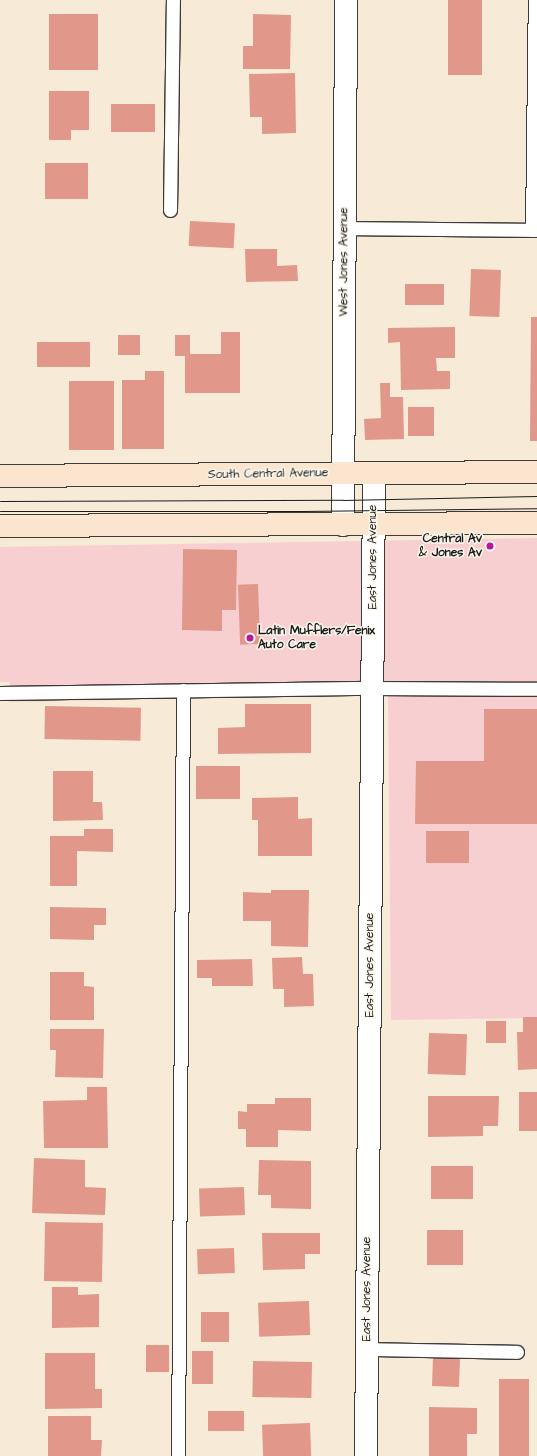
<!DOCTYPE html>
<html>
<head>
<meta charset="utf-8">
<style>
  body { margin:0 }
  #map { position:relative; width:537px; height:1456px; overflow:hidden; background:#f7ead6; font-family:"Architects Daughter",sans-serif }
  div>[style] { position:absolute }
  .built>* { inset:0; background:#f7cfd1 }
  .building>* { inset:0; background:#e1988a; transform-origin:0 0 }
  .roads { filter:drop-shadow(1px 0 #3d3b38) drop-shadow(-1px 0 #3d3b38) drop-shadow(0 1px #3d3b38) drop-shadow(0 -1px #3d3b38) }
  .lane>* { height:13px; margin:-6.5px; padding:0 6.5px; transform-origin:6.5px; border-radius:6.5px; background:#fff }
  .street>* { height:22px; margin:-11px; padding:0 11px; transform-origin:11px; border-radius:11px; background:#fff }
  .secondary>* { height:22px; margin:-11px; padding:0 11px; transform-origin:11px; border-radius:11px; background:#fbe5cf }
  .tram>* { height:1px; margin:-0.5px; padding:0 0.5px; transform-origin:0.5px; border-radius:0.5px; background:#1c1c1c }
  .dots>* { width:11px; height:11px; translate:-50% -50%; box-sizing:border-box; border:2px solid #fbf7ec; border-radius:50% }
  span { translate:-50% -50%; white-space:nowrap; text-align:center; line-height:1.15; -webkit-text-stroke:3px #fbf7ec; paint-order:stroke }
  .street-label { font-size:12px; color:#1c1c1c }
  .poi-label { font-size:12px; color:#1c1c1c; font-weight:700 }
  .right { translate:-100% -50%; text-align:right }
  .left { translate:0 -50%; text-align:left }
</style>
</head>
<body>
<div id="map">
  <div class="built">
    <div style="clip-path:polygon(537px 538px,537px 1018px,391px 1020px,388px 695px,9px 702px,10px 682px,0 682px,0 547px)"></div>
  </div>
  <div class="building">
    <div style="left:448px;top:0;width:34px;height:75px"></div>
    <div style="left:49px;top:14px;width:49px;height:56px"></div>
    <div style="clip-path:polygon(253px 14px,291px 15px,290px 69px,243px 69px,243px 46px,253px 46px)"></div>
    <div style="clip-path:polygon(295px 73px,296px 133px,262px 134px,262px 117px,250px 117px,249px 74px)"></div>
    <div style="clip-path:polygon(49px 91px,89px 91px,89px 130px,71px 130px,71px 140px,49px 140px)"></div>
    <div style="left:111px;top:104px;width:44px;height:28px"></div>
    <div style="left:45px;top:163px;width:43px;height:36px"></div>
    <div style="left:190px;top:221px;width:45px;height:25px;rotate:3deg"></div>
    <div style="clip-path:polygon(245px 249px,277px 249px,277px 266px,297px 265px,298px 281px,246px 282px)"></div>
    <div style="left:471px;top:269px;width:30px;height:47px;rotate:2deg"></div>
    <div style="left:444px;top:284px;width:21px;height:39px;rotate:90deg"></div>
    <div style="clip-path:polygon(531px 317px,537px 317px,537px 441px,530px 441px)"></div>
    <div style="clip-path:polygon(455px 327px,455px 358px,436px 358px,437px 371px,450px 371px,450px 389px,401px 390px,400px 342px,388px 343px,388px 328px)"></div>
    <div style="clip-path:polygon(221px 332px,240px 332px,240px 393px,185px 393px,185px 356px,175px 356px,175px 335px,190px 335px,190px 354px,221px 354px)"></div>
    <div style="left:118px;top:335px;width:22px;height:20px"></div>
    <div style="left:37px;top:342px;width:53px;height:25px"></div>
    <div style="clip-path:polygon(145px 371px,164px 371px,164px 449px,122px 449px,122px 380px,145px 380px)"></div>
    <div style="left:69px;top:381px;width:45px;height:69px"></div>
    <div style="clip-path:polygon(380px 383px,390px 383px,390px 397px,403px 397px,404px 439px,365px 440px,364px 419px,381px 418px)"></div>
    <div style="left:408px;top:407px;width:26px;height:29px"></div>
    <div style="clip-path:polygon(183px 549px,237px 550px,236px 610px,222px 610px,222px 631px,182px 630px)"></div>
    <div style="left:258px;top:584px;width:60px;height:20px;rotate:88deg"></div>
    <div style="clip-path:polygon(245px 704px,311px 704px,311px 753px,218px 754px,218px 728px,245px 727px)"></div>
    <div style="left:45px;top:706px;width:96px;height:33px;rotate:1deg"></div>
    <div style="clip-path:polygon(484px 709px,537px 709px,537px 824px,415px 824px,416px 761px,484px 761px)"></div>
    <div style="left:196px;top:766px;width:44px;height:33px"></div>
    <div style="clip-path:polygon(53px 771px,93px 771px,93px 802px,102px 802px,103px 820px,53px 821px)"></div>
    <div style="clip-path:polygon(298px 797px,298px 819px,312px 818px,312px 856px,258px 856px,258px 820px,252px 820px,252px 798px)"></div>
    <div style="clip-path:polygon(84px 829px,113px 829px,113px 852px,77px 851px,77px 886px,50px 886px,50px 836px,84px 836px)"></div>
    <div style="left:426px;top:831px;width:43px;height:32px"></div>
    <div style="clip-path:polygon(271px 890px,309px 890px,308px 947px,271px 946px,271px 921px,243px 921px,243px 892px,271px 893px)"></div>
    <div style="clip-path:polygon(50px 907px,106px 908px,106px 925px,94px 925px,94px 940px,50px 939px)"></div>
    <div style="clip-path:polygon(302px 957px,303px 974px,313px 974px,314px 1006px,284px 1007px,284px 989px,273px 989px,272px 958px)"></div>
    <div style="clip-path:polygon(252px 959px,253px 986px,212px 986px,212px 978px,197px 978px,197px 960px)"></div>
    <div style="clip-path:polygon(50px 972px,84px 972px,84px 986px,94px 987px,94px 1020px,50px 1020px)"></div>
    <div style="clip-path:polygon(523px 1017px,537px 1017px,537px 1069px,518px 1070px,517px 1032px,523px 1032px)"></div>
    <div style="left:486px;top:1021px;width:20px;height:22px"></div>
    <div style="clip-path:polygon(50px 1029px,104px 1029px,103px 1078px,55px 1077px,56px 1050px,50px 1050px)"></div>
    <div style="left:429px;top:1033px;width:38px;height:41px;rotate:2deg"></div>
    <div style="clip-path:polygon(87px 1087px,107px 1087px,108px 1148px,44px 1148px,43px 1101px,87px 1100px)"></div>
    <div style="left:519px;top:1092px;width:18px;height:39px"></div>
    <div style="clip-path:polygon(428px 1096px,499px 1096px,498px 1126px,483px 1126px,483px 1136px,428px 1137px)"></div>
    <div style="clip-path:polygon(275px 1098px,311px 1098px,311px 1131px,278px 1130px,278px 1147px,246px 1147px,246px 1129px,238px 1129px,238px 1111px,247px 1112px,247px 1104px,275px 1104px)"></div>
    <div style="clip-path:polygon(34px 1158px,85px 1160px,85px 1187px,106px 1188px,105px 1215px,32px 1213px)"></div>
    <div style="clip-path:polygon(259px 1160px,311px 1161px,311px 1209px,271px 1208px,271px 1195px,258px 1195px)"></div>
    <div style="left:473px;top:1166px;width:33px;height:42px;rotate:90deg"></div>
    <div style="left:244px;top:1187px;width:28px;height:45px;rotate:88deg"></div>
    <div style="left:45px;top:1222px;width:58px;height:59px;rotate:1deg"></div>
    <div style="left:427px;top:1230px;width:36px;height:35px"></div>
    <div style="clip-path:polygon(262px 1233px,320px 1233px,320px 1254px,305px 1254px,305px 1269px,263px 1270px)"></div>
    <div style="left:234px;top:1248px;width:25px;height:37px;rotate:88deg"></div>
    <div style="clip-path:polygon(52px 1287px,78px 1287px,78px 1295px,99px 1294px,99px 1327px,52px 1328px)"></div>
    <div style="left:309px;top:1301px;width:34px;height:51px;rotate:88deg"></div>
    <div style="left:201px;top:1312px;width:28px;height:30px"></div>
    <div style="left:146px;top:1345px;width:23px;height:27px"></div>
    <div style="left:192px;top:1351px;width:21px;height:33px"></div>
    <div style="clip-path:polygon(45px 1353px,95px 1353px,95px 1389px,102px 1389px,102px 1408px,45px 1409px)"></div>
    <div style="left:433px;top:1357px;width:27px;height:29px;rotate:2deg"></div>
    <div style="left:253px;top:1361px;width:59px;height:36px;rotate:1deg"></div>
    <div style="left:499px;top:1379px;width:30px;height:77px"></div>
    <div style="clip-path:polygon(429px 1407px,477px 1408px,477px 1434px,467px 1434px,467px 1456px,429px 1456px)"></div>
    <div style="left:208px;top:1411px;width:36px;height:20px"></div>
    <div style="clip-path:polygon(48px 1416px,91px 1416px,91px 1440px,102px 1440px,101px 1456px,48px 1456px)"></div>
    <div style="left:310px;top:1423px;width:33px;height:48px;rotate:88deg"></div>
  </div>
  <div class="roads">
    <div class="lane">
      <div style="left:170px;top:210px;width:210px;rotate:-89.2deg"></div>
      <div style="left:344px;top:228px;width:193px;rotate:0.6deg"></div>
      <div style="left:532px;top:230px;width:230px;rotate:-89.3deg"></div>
      <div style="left:0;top:693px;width:372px;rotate:-0.8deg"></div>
      <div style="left:372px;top:688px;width:165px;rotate:0.3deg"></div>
      <div style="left:367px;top:1349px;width:150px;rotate:1.1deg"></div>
      <div style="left:178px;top:1456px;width:766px;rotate:-89.63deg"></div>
    </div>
    <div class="street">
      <div style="left:343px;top:525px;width:525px;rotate:-89.67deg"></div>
      <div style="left:366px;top:1456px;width:983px;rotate:-89.53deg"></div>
    </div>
    <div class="secondary">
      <div style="left:0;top:476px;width:537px;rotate:-0.43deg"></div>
      <div style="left:0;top:526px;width:537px;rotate:-0.32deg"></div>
    </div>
  </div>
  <div class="tram">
    <div style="left:0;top:501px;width:343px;rotate:-0.2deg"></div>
    <div style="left:343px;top:500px;width:194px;rotate:-1.2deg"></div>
    <div style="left:0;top:511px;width:304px"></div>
    <div style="left:304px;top:511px;width:233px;rotate:-0.7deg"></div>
  </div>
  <div class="dots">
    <div style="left:490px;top:546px;background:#b5179e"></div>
    <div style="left:250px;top:638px;background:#b5179e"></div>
  </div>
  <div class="street-label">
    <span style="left:344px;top:262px;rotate:-90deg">West Jones Avenue</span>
    <span style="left:268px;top:474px;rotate:-1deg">South Central Avenue</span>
    <span style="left:373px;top:557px;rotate:-90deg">East Jones Avenue</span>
    <span style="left:370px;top:965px;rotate:-90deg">East Jones Avenue</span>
    <span style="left:367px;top:1289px;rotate:-90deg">East Jones Avenue</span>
  </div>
  <div class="poi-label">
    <span class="right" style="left:482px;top:546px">Central Av<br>&amp; Jones Av</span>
    <span class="left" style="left:258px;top:638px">Latin Mufflers/Fenix<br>Auto Care</span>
  </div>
</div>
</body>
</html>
